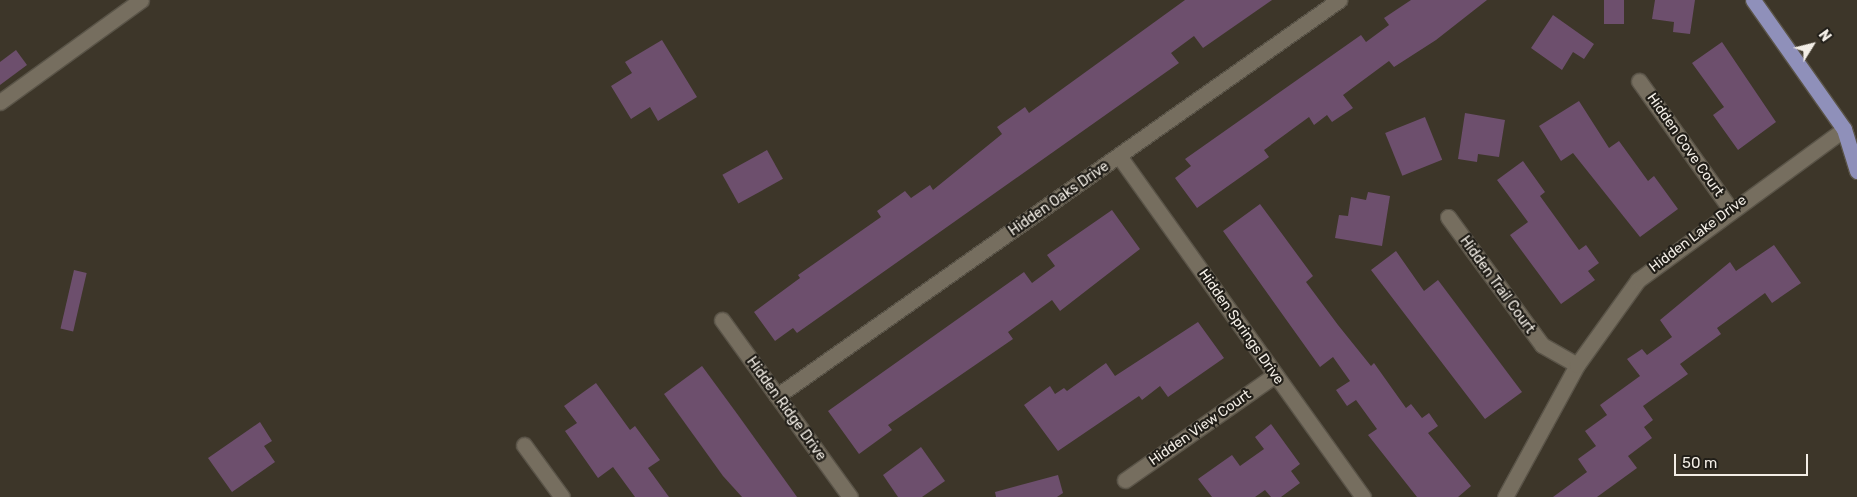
<!DOCTYPE html>
<html>
<head>
<meta charset="utf-8">
<style>
  body { margin:0 }
  #map { position:relative; width:1857px; height:497px; overflow:hidden; background:#3d3629; font-family:Rubik,sans-serif }
  div>[style] { position:absolute }
  .building>* { inset:0; background:#6d4f6d; transform-origin:0 0 }
  .roads { filter:drop-shadow(1px 0 #5a5448) drop-shadow(-1px 0 #5a5448) drop-shadow(0 1px #5a5448) drop-shadow(0 -1px #5a5448) }
  .minor>* { height:15px; margin:-7.5px; padding:0 7.5px; transform-origin:7.5px; border-radius:7.5px; background:#766e5f }
  .major>* { height:15px; margin:-7.5px; padding:0 7.5px; transform-origin:7.5px; border-radius:7.5px; background:#8f90ba }
  span { translate:-50% -50%; white-space:nowrap; text-align:center; line-height:1.15; -webkit-text-stroke:4.5px #211e18; paint-order:stroke }
  .street-label { font-size:14px; color:#f3eee6 }
  .north { position:absolute; left:1787px; top:20px; width:50px; height:50px; -webkit-text-stroke:4px #211e18; paint-order:stroke; rotate:54deg; font-size:14px; font-weight:700; line-height:20px; text-align:center; color:#f3eee6 }
  .north::after { content:''; display:block; margin:auto; width:18px; height:22px; background:#f3eee6; clip-path:polygon(50% 0,100% 100%,50% 72%,0 100%) }
  .scale { position:absolute; left:1674px; top:454px; width:134px; height:22px; box-sizing:border-box; border:2px solid #f3eee6; border-top:0; padding-left:6px; font-size:15px; line-height:18px; white-space:nowrap; color:#f3eee6; -webkit-text-stroke:4px #211e18; paint-order:stroke }
</style>
</head>
<body>
<div id="map">
  <div class="building">
    <div style="clip-path:polygon(1185px 0,1272px 0,1203px 48px,1194px 36px,1171px 53px,1179px 63px,797px 333px,793px 328px,775px 341px,754px 312px,800px 278px,798px 275px,881px 217px,877px 211px,905px 191px,911px 198px,930px 185px,933px 190px,1002px 134px,997px 127px,1025px 107px,1029px 113px)"></div>
    <div style="clip-path:polygon(1411px 0,1487px 0,1436px 40px,1394px 67px,1389px 61px,1343px 95px,1353px 108px,1332px 122px,1327px 115px,1314px 125px,1309px 117px,1264px 150px,1269px 157px,1197px 208px,1175px 178px,1191px 166px,1185px 159px,1361px 35px,1366px 42px,1389px 25px,1384px 18px)"></div>
    <div style="left:1604px;top:0;width:20px;height:24px"></div>
    <div style="clip-path:polygon(1655px 0,1695px 0,1690px 34px,1673px 32px,1674px 22px,1652px 19px)"></div>
    <div style="clip-path:polygon(1553px 15px,1594px 44px,1584px 59px,1573px 52px,1562px 70px,1531px 48px)"></div>
    <div style="clip-path:polygon(662px 40px,697px 97px,658px 121px,650px 107px,631px 119px,611px 86px,632px 73px,625px 62px)"></div>
    <div style="clip-path:polygon(1722px 42px,1776px 122px,1738px 150px,1713px 115px,1724px 107px,1692px 63px)"></div>
    <div style="clip-path:polygon(16px 50px,27px 65px,0 85px,0 62px)"></div>
    <div style="clip-path:polygon(1579px 101px,1609px 148px,1619px 141px,1648px 181px,1654px 176px,1678px 209px,1640px 237px,1573px 153px,1561px 161px,1539px 126px)"></div>
    <div style="clip-path:polygon(1465px 113px,1505px 120px,1499px 157px,1478px 154px,1477px 162px,1458px 159px)"></div>
    <div style="left:1425px;top:117px;width:46px;height:43px;rotate:68deg"></div>
    <div style="left:767px;top:150px;width:33px;height:51px;rotate:61deg"></div>
    <div style="clip-path:polygon(1523px 161px,1545px 192px,1540px 196px,1579px 250px,1586px 245px,1599px 263px,1588px 271px,1595px 280px,1561px 304px,1510px 235px,1528px 222px,1497px 180px)"></div>
    <div style="clip-path:polygon(1368px 192px,1390px 196px,1382px 246px,1335px 238px,1339px 215px,1348px 216px,1351px 197px,1366px 200px)"></div>
    <div style="clip-path:polygon(1260px 204px,1313px 276px,1306px 282px,1338px 325px,1371px 366px,1374px 363px,1406px 408px,1411px 404px,1422px 418px,1429px 413px,1438px 426px,1428px 433px,1471px 486px,1458px 497px,1417px 497px,1368px 435px,1377px 429px,1356px 400px,1347px 406px,1336px 390px,1350px 381px,1333px 357px,1320px 367px,1223px 231px)"></div>
    <div style="clip-path:polygon(1112px 210px,1140px 249px,1060px 311px,1052px 300px,1008px 332px,1013px 339px,888px 425px,892px 430px,859px 454px,828px 411px,1024px 272px,1032px 283px,1055px 266px,1047px 255px)"></div>
    <div style="clip-path:polygon(1774px 245px,1801px 283px,1772px 303px,1765px 293px,1717px 328px,1721px 334px,1680px 364px,1688px 374px,1643px 406px,1653px 420px,1644px 427px,1652px 438px,1628px 456px,1637px 468px,1597px 497px,1553px 497px,1587px 472px,1578px 459px,1596px 446px,1585px 431px,1607px 415px,1600px 405px,1640px 376px,1627px 359px,1642px 349px,1647px 355px,1672px 337px,1660px 320px,1730px 262px,1736px 271px)"></div>
    <div style="clip-path:polygon(1396px 251px,1424px 291px,1438px 280px,1522px 392px,1485px 419px,1371px 270px)"></div>
    <div style="left:74px;top:270px;width:13px;height:60px;rotate:13deg"></div>
    <div style="clip-path:polygon(1198px 322px,1224px 358px,1168px 397px,1160px 386px,1142px 400px,1139px 396px,1058px 451px,1024px 405px,1050px 386px,1055px 394px,1064px 388px,1067px 391px,1106px 363px,1115px 376px)"></div>
    <div style="clip-path:polygon(702px 366px,738px 415px,797px 497px,742px 497px,723px 476px,664px 394px)"></div>
    <div style="clip-path:polygon(596px 383px,630px 430px,635px 426px,660px 460px,648px 468px,669px 497px,635px 497px,613px 467px,598px 478px,565px 431px,577px 423px,564px 406px)"></div>
    <div style="clip-path:polygon(260px 422px,272px 441px,264px 446px,275px 462px,232px 492px,208px 458px)"></div>
    <div style="clip-path:polygon(1271px 424px,1300px 464px,1291px 471px,1300px 483px,1281px 497px,1271px 497px,1265px 490px,1255px 497px,1212px 497px,1198px 479px,1232px 455px,1240px 466px,1264px 449px,1255px 437px)"></div>
    <div style="clip-path:polygon(921px 447px,945px 481px,922px 497px,898px 497px,883px 475px)"></div>
    <div style="clip-path:polygon(1058px 475px,1063px 493px,1057px 497px,996px 497px,995px 492px)"></div>
  </div>
  <div class="roads">
    <div class="minor">
      <div style="left:1639px;top:81px;width:158px;rotate:54.5deg"></div>
      <div style="left:0;top:102px;width:174px;rotate:-35.9deg"></div>
      <div style="left:1119px;top:156px;width:419px;rotate:54.4deg"></div>
      <div style="left:1448px;top:217px;width:159px;rotate:53.7deg"></div>
      <div style="left:1542px;top:345px;width:40px;rotate:29.7deg"></div>
      <div style="left:722px;top:320px;width:218px;rotate:54.1deg"></div>
      <div style="left:777px;top:396px;width:688px;rotate:-35.17deg"></div>
      <div style="left:524px;top:445px;width:64px;rotate:53.8deg"></div>
      <div style="left:1125px;top:480px;width:183px;rotate:-35deg"></div>
      <div style="left:1505px;top:497px;width:150px;rotate:-61.4deg"></div>
      <div style="left:1577px;top:365px;width:105px;rotate:-54.3deg"></div>
      <div style="left:1638px;top:280px;width:255px;rotate:-36.2deg"></div>
    </div>
    <div class="major">
      <div style="left:1753px;top:0;width:158px;rotate:54.8deg"></div>
      <div style="left:1844px;top:129px;width:44px;rotate:72.8deg"></div>
    </div>
  </div>
  <div class="street-label">
    <span style="left:1685px;top:145px;rotate:55deg">Hidden Cove Court</span>
    <span style="left:1059px;top:199px;rotate:-35deg">Hidden Oaks Drive</span>
    <span style="left:1698px;top:234px;rotate:-37deg">Hidden Lake Drive</span>
    <span style="left:1497px;top:285px;rotate:54deg">Hidden Trail Court</span>
    <span style="left:1241px;top:327px;rotate:55deg">Hidden Springs Drive</span>
    <span style="left:786px;top:409px;rotate:54deg">Hidden Ridge Drive</span>
    <span style="left:1200px;top:428px;rotate:-35deg">Hidden View Court</span>
  </div>
  <div class="north">N</div>
  <div class="scale">50 m</div>
</div>
</body>
</html>
